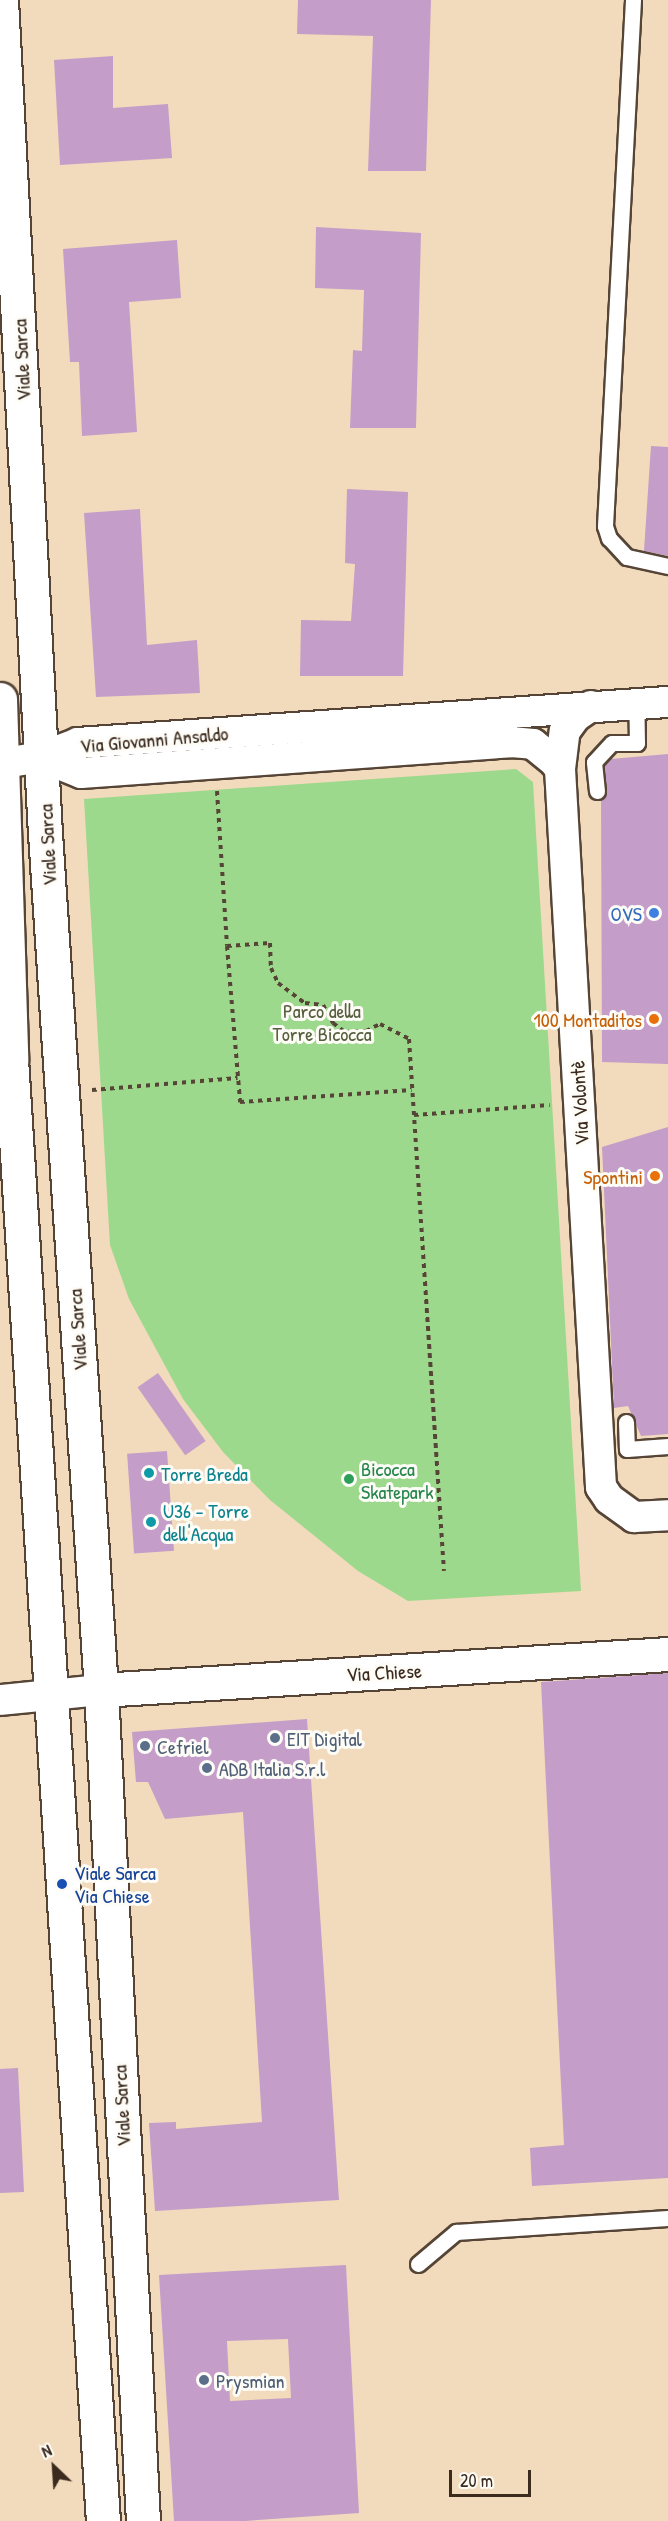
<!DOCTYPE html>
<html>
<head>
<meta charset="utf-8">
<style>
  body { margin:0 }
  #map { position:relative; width:668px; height:2521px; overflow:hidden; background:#f1dbbc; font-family:"Patrick Hand",sans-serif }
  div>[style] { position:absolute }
  .green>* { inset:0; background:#9dd98c }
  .building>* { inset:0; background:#c49dc8; transform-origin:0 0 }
  .path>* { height:4px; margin-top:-2px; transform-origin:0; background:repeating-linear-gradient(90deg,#564536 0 4.5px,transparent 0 9px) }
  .roads { filter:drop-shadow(2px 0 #564536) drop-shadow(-2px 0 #564536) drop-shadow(0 2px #564536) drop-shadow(0 -2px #564536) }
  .lane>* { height:15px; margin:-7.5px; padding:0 7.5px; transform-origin:7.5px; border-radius:7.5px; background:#fff }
  .street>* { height:30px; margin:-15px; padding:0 15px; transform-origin:15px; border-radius:15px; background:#fff }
  .secondary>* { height:33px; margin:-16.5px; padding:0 16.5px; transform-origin:16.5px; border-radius:16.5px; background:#fff }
  .dots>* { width:16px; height:16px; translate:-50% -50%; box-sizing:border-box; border:3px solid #fdfcf7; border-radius:50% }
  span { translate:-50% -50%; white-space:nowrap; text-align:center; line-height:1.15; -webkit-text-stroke:6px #fdfcf7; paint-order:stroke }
  .street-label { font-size:20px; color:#3b2a1e }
  .shop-label { font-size:20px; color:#366cbe }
  .right { translate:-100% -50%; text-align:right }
  .park-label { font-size:20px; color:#585f3f }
  .food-label { font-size:20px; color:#c56008 }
  .leisure-label { font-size:20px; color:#27864d }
  .left { translate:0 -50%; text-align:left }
  .culture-label { font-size:20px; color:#0d838f }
  .service-label { font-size:20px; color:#4e5e75 }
  .transit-label { font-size:20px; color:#164399 }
  .north { position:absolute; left:24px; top:2437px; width:60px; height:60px; -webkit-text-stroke:4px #fdfcf7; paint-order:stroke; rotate:335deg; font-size:16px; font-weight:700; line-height:24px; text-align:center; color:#3b2a1e }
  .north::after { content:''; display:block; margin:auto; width:21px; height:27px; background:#3b2a1e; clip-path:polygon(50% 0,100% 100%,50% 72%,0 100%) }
  .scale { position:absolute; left:449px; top:2470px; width:82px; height:27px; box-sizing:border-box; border:3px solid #3b2a1e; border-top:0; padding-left:8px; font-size:18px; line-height:21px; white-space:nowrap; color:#3b2a1e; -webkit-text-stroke:4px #fdfcf7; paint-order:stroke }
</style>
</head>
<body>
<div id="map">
  <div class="green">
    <div style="clip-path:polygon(516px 769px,533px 782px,581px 1591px,408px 1601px,358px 1571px,270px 1500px,223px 1452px,183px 1399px,129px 1299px,110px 1245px,84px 799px)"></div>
  </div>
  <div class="building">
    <div style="clip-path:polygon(298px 0,431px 0,426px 171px,368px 171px,373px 36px,297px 34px)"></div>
    <div style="clip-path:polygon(113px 56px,113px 108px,168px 104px,172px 158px,60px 165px,54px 60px)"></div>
    <div style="clip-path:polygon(316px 227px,421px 233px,416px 428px,350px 428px,353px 350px,362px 351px,364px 290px,315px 288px)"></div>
    <div style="clip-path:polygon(177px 240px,181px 298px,129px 302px,137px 432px,82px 436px,79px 362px,70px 362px,63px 249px)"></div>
    <div style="clip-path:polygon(651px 446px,668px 447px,668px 556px,644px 551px)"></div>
    <div style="clip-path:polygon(347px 489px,408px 492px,403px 676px,300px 676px,301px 620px,351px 621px,355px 564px,345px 563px)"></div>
    <div style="clip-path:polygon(140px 509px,147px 645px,197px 640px,200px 693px,96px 697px,84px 513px)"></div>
    <div style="clip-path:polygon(668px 754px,668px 1064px,602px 1062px,601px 800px,607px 791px,604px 765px,611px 759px)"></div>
    <div style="clip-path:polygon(668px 1127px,668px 1434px,641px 1436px,628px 1406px,614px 1408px,602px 1147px)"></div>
    <div style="left:158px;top:1373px;width:83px;height:25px;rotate:55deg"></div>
    <div style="left:167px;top:1451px;width:100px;height:40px;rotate:86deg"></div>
    <div style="clip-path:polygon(668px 1673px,668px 2178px,532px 2186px,530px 2148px,564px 2145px,541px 1682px)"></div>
    <div style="clip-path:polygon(307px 1719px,339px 2200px,155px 2211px,149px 2123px,176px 2122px,176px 2129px,262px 2122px,243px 1812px,165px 1819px,148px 1782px,136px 1782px,132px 1732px)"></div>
    <div style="clip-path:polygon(18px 2068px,24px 2192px,0 2193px,0 2069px)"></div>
    <div style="clip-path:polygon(evenodd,346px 2265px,359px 2513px,245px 2521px,174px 2521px,159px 2275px,346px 2265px,288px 2339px,291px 2398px,230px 2401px,227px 2341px,288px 2339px)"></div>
  </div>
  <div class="path">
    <div style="left:217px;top:791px;width:155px;rotate:86.3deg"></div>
    <div style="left:227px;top:946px;width:43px;rotate:-4deg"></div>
    <div style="left:270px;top:943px;width:25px;rotate:88deg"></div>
    <div style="left:271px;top:968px;width:17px;rotate:65deg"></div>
    <div style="left:278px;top:983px;width:34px;rotate:37deg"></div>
    <div style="left:305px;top:1003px;width:18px;rotate:6deg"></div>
    <div style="left:323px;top:1005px;width:21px;rotate:61deg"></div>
    <div style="left:333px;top:1023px;width:15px;rotate:37deg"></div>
    <div style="left:345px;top:1032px;width:21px;rotate:-3deg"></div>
    <div style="left:366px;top:1031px;width:16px;rotate:-27deg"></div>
    <div style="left:380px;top:1024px;width:33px;rotate:27deg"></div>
    <div style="left:409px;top:1039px;width:533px;rotate:86.24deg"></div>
    <div style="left:227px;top:946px;width:157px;rotate:85.2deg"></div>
    <div style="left:240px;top:1102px;width:172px;rotate:-4deg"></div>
    <div style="left:92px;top:1090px;width:146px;rotate:-4.7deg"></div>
    <div style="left:414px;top:1115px;width:136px;rotate:-4.2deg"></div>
  </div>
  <div class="roads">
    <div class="lane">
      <div style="left:633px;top:0;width:527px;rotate:93.05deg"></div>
      <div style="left:605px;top:526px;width:13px;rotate:72deg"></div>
      <div style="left:609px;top:538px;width:26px;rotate:47deg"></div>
      <div style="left:627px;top:557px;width:42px;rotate:12.4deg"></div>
      <div style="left:597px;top:791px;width:29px;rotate:-96deg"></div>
      <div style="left:594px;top:762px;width:26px;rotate:-47deg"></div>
      <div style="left:612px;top:743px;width:25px"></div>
      <div style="left:637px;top:743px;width:39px;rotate:-91deg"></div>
      <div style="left:626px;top:1422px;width:27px;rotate:88deg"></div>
      <div style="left:627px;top:1449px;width:41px;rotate:-4.2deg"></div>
      <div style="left:418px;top:2264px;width:50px;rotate:-40.1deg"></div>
      <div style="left:456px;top:2232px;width:212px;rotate:-3.8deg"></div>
    </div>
    <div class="street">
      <div style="left:42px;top:757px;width:42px;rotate:22.3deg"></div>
      <div style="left:81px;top:773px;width:431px;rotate:-4.1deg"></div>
      <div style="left:511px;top:742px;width:22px;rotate:5deg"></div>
      <div style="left:533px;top:744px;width:27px;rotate:39deg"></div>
      <div style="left:554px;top:761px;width:10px;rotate:53deg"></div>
      <div style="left:560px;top:769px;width:719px;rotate:86.73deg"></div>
      <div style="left:601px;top:1487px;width:14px;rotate:56deg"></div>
      <div style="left:609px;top:1499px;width:31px;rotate:36deg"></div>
      <div style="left:634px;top:1517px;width:34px;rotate:-3deg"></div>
      <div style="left:4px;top:763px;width:38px;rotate:-9deg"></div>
      <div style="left:42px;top:757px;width:39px;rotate:-21deg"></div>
      <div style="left:78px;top:743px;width:591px;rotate:-3.98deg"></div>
      <div style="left:560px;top:769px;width:38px;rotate:-83deg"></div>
      <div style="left:565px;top:731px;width:17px;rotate:-54deg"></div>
      <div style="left:575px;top:717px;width:19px;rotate:-35deg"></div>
      <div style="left:0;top:1700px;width:101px;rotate:-5.7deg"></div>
    </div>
    <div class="secondary">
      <div style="left:1px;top:0;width:834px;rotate:86.98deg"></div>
      <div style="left:45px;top:833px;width:859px;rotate:86.26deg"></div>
      <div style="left:101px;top:1690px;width:832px;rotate:87.11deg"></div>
      <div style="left:0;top:699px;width:360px;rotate:88.2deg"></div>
      <div style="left:11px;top:1059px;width:1465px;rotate:86.4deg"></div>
      <div style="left:101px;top:1690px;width:568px;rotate:-3.63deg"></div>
    </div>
  </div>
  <div class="dots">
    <div style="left:654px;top:913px;background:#3f7fe0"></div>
    <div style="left:654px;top:1019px;background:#e8710a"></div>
    <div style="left:655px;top:1176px;background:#e8710a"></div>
    <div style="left:149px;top:1473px;background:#0f9aa8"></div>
    <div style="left:349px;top:1479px;background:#2e9e5b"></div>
    <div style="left:151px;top:1522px;background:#0f9aa8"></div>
    <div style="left:275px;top:1738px;background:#5c6f8a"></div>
    <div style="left:145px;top:1746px;background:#5c6f8a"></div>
    <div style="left:207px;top:1768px;background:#5c6f8a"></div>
    <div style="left:62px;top:1884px;background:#1a4fb4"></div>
    <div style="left:204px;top:2380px;background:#5c6f8a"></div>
  </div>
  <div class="street-label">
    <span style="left:21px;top:360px;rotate:-93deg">Viale Sarca</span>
    <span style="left:154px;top:739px;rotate:-5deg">Via Giovanni Ansaldo</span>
    <span style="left:47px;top:845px;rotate:-93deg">Viale Sarca</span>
    <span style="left:579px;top:1103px;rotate:-93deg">Via Volontè</span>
    <span style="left:77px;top:1330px;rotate:-94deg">Viale Sarca</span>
    <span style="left:384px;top:1672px;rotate:-3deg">Via Chiese</span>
    <span style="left:121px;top:2106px;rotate:-93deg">Viale Sarca</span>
  </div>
  <div class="shop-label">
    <span class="right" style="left:642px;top:913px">OVS</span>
  </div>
  <div class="park-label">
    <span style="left:322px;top:1022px">Parco della<br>Torre Bicocca</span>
  </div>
  <div class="food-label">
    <span class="right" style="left:642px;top:1019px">100 Montaditos</span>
    <span class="right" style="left:643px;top:1176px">Spontini</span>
  </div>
  <div class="leisure-label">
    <span class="left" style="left:361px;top:1480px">Bicocca<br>Skatepark</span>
  </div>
  <div class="culture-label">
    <span class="left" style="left:161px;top:1473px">Torre Breda</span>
    <span class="left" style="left:163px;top:1522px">U36 - Torre<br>dell'Acqua</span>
  </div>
  <div class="service-label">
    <span class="left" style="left:287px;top:1738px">EIT Digital</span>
    <span class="left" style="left:157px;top:1746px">Cefriel</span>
    <span class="left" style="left:219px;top:1768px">ADB Italia S.r.l</span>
    <span class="left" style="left:216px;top:2380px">Prysmian</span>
  </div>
  <div class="transit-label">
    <span class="left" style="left:74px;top:1884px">Viale Sarca<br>Via Chiese</span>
  </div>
  <div class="north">N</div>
  <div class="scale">20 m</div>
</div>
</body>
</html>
